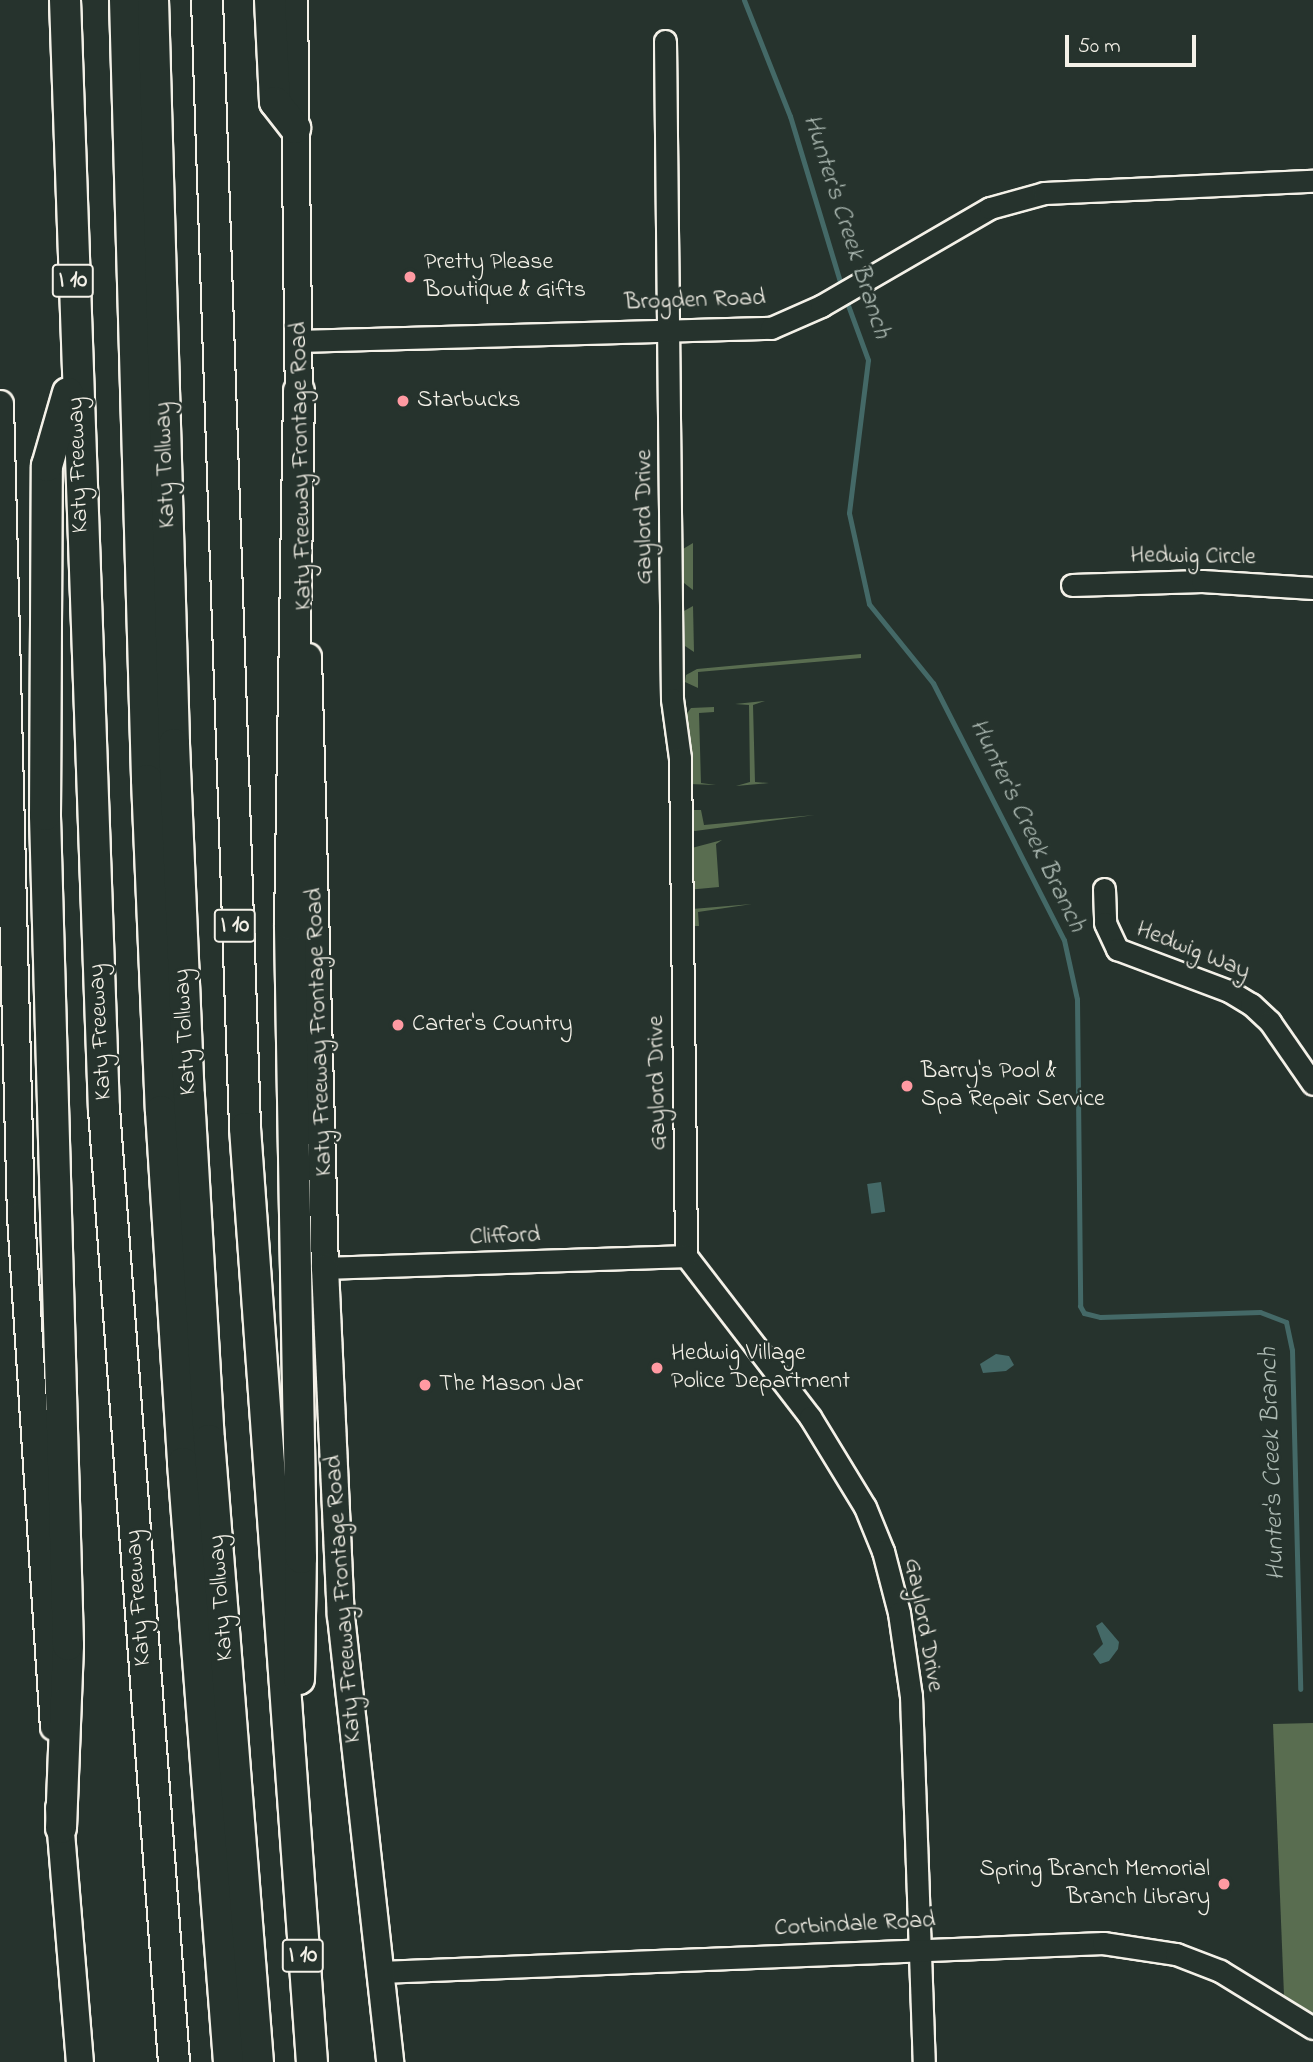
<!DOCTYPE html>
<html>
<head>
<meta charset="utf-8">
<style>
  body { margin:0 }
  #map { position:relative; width:1313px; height:2062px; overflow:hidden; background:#26332d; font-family:"Indie Flower",sans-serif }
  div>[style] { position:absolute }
  .green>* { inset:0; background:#596d50 }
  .water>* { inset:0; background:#446967; transform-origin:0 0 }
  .stream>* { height:5px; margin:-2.5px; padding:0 2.5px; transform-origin:2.5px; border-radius:2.5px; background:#446967 }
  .roads { filter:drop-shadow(2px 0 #f4f1e8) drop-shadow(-2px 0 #f4f1e8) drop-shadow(0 2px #f4f1e8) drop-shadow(0 -2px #f4f1e8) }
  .minor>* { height:21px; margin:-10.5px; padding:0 10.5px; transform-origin:10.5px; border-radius:10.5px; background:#26332d }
  .major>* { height:26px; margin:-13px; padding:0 13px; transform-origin:13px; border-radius:13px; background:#26332d }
  .highway>* { height:30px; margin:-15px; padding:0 15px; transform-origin:15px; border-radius:15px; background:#26332d }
  .dots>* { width:19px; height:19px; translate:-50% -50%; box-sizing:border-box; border:4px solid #26332d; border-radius:50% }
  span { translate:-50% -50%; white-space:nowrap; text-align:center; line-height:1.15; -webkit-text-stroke:5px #26332d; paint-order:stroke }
  .shield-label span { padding:2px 5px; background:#26332d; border:2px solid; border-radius:5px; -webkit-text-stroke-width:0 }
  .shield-label { font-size:23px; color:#f4f1e8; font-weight:700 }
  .poi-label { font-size:24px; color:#f4f1e8 }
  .left { translate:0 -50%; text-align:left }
  .right { translate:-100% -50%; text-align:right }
  .street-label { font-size:24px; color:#f4f1e8 }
  .water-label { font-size:26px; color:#aebbb4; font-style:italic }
  .scale { position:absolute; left:1065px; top:35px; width:131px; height:32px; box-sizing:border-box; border:4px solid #f4f1e8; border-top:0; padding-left:9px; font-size:21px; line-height:24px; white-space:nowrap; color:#f4f1e8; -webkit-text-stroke:5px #26332d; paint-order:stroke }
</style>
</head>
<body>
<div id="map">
  <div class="green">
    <div style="clip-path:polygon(693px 543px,693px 590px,684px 583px,683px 549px)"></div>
    <div style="clip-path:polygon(693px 606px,694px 652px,685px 646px,684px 611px)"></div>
    <div style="clip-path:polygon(861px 654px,861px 658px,698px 672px,698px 688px,685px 682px,686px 675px,697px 669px)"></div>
    <div style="clip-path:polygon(765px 701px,753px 705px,755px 782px,769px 783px,736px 786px,750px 782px,749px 705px,735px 704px)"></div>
    <div style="clip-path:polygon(714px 707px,714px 712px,699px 713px,701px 783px,716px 785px,689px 784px,685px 716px,691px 708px)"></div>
    <div style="clip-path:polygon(691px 810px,701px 810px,704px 825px,815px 815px,695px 831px,690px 830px)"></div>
    <div style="clip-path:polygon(722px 840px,716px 844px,719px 887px,687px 890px,688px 849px)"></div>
    <div style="clip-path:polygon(752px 904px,698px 912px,699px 926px,691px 926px,692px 909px)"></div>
    <div style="clip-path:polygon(1313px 1723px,1313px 2013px,1284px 1995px,1273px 1724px)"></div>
  </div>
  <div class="water">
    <div style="left:881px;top:1182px;width:30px;height:14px;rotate:82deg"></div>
    <div style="clip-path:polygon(996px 1354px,1009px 1356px,1014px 1365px,1006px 1371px,983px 1373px,980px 1364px)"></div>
    <div style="clip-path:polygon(1102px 1622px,1119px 1642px,1118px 1649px,1109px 1661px,1100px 1664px,1093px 1654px,1103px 1644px,1096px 1626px)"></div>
  </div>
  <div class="stream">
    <div style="left:744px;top:0;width:125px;rotate:68.4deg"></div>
    <div style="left:790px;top:116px;width:180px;rotate:73.2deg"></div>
    <div style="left:845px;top:297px;width:67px;rotate:69.9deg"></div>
    <div style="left:868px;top:360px;width:154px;rotate:97.1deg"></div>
    <div style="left:849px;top:513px;width:93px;rotate:77.6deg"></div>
    <div style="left:869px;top:604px;width:102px;rotate:51deg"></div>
    <div style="left:933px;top:683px;width:288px;rotate:63deg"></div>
    <div style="left:1064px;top:940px;width:60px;rotate:77.6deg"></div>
    <div style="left:1077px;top:999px;width:307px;rotate:89.4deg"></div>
    <div style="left:1080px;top:1306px;width:8px;rotate:60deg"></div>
    <div style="left:1084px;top:1313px;width:16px;rotate:14deg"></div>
    <div style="left:1100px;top:1317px;width:160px;rotate:-1.8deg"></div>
    <div style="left:1260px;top:1312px;width:28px;rotate:21deg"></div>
    <div style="left:1286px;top:1322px;width:29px;rotate:78deg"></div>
    <div style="left:1292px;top:1350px;width:339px;rotate:88.6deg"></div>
  </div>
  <div class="roads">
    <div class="minor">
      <div style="left:665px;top:41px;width:658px;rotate:89.39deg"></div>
      <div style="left:672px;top:699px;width:60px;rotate:82.3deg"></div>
      <div style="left:680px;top:758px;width:498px;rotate:89.3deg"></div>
      <div style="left:686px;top:1256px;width:203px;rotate:52.4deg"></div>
      <div style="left:810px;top:1417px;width:105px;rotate:58.6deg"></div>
      <div style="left:865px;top:1507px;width:48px;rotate:67.8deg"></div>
      <div style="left:883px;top:1551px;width:64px;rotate:75.5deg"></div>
      <div style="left:899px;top:1613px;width:84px;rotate:81.8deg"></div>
      <div style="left:911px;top:1696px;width:366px;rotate:88deg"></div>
      <div style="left:299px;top:341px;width:472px;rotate:-1.6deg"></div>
      <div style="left:771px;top:328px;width:55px;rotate:-23.7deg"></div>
      <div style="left:821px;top:306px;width:195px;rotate:-30.1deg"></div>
      <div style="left:990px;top:208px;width:56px;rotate:-15.5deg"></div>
      <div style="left:1044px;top:193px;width:269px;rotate:-2.6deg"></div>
      <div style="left:1072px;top:585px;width:130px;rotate:-1.8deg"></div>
      <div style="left:1202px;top:581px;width:111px;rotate:3.6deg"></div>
      <div style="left:1104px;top:889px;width:34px;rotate:88deg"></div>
      <div style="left:1105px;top:923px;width:29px;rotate:65deg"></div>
      <div style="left:1117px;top:949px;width:120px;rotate:20.6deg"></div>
      <div style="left:1229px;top:991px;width:26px;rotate:31deg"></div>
      <div style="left:1251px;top:1004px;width:26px;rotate:43deg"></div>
      <div style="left:1270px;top:1022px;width:75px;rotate:55.3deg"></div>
      <div style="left:325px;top:1268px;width:361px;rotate:-1.9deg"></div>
      <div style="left:380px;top:1972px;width:724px;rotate:-2.3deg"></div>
      <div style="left:1103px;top:1943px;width:74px;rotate:8.6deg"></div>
      <div style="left:1176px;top:1954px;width:47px;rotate:21.1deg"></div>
      <div style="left:1220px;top:1971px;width:109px;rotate:31.5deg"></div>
    </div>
    <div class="major">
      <div style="left:294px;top:0;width:412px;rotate:89.3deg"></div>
      <div style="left:0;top:404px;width:812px;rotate:88.52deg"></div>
      <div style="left:21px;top:1216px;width:512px;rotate:86.31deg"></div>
      <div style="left:308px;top:657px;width:611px;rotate:88.41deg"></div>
      <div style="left:325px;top:1268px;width:348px;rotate:87.4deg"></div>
      <div style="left:341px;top:1616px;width:449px;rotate:83.7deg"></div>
      <div style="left:59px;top:1808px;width:255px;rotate:85.3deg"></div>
    </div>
    <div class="highway">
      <div style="left:65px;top:0;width:1110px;rotate:87.99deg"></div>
      <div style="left:104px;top:1109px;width:956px;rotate:85.8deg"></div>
      <div style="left:125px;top:0;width:780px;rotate:88.38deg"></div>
      <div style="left:147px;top:780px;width:331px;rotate:87.6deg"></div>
      <div style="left:161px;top:1111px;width:353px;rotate:86.4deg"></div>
      <div style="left:183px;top:1463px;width:601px;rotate:85.61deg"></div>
      <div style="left:153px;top:0;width:744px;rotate:88.38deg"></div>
      <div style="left:174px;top:744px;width:352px;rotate:87.6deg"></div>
      <div style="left:189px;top:1096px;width:345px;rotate:86.7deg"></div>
      <div style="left:209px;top:1440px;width:624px;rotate:85.5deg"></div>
      <div style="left:207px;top:0;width:1129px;rotate:88.07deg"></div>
      <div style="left:245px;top:1128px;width:936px;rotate:85.9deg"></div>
      <div style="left:270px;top:0;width:102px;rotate:87.2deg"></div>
      <div style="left:275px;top:102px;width:33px;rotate:52deg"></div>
      <div style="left:299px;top:1679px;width:121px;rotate:-89.1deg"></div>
      <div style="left:301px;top:1558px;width:633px;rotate:-91deg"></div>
      <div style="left:290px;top:925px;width:534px;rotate:-89.03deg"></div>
      <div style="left:61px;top:1828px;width:183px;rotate:-87.8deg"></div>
      <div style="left:68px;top:1645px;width:830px;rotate:-91.59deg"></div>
      <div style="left:45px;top:815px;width:349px;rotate:-89.7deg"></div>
      <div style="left:47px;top:466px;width:76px;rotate:-74deg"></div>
    </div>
  </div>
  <div class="dots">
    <div style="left:410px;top:277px;background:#ff9aa2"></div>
    <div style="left:403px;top:401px;background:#ff9aa2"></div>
    <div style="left:398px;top:1025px;background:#ff9aa2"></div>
    <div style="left:907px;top:1086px;background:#ff9aa2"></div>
    <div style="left:657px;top:1368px;background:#ff9aa2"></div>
    <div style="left:425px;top:1385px;background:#ff9aa2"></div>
    <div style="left:1224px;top:1884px;background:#ff9aa2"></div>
  </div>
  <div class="shield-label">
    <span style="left:73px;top:281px">I 10</span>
    <span style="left:235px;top:926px">I 10</span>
    <span style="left:303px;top:1956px">I 10</span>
  </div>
  <div class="poi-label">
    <span class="left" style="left:424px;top:277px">Pretty Please<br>Boutique &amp; Gifts</span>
    <span class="left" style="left:417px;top:401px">Starbucks</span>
    <span class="left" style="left:412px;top:1025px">Carter's Country</span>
    <span class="left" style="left:921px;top:1086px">Barry's Pool &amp;<br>Spa Repair Service</span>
    <span class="left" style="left:671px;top:1368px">Hedwig Village<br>Police Department</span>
    <span class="left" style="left:439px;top:1385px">The Mason Jar</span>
    <span class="right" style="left:1210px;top:1884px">Spring Branch Memorial<br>Branch Library</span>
  </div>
  <div class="street-label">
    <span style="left:695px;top:301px;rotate:-2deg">Brogden Road</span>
    <span style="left:79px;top:465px;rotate:-92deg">Katy Freeway</span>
    <span style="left:166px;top:465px;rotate:-92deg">Katy Tollway</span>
    <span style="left:302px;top:466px;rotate:-91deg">Katy Freeway Frontage Road</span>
    <span style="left:645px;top:517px;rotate:-90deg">Gaylord Drive</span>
    <span style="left:1193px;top:557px;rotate:1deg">Hedwig Circle</span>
    <span style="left:1193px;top:951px;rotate:22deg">Hedwig Way</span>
    <span style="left:101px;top:1032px;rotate:-93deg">Katy Freeway</span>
    <span style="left:186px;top:1032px;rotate:-93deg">Katy Tollway</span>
    <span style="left:320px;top:1032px;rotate:-92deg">Katy Freeway Frontage Road</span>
    <span style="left:658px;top:1083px;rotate:-91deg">Gaylord Drive</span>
    <span style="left:505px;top:1237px;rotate:-2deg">Clifford</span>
    <span style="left:139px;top:1598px;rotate:-94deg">Katy Freeway</span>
    <span style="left:222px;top:1598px;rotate:-94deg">Katy Tollway</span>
    <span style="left:344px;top:1599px;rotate:-94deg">Katy Freeway Frontage Road</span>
    <span style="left:923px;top:1625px;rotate:80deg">Gaylord Drive</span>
    <span style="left:855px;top:1925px;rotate:-3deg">Corbindale Road</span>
  </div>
  <div class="water-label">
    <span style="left:845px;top:227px;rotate:72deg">Hunter's Creek Branch</span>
    <span style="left:1026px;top:826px;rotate:64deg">Hunter's Creek Branch</span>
    <span style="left:1274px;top:1464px;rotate:-92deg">Hunter's Creek Branch</span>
  </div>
  <div class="scale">50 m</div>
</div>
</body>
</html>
